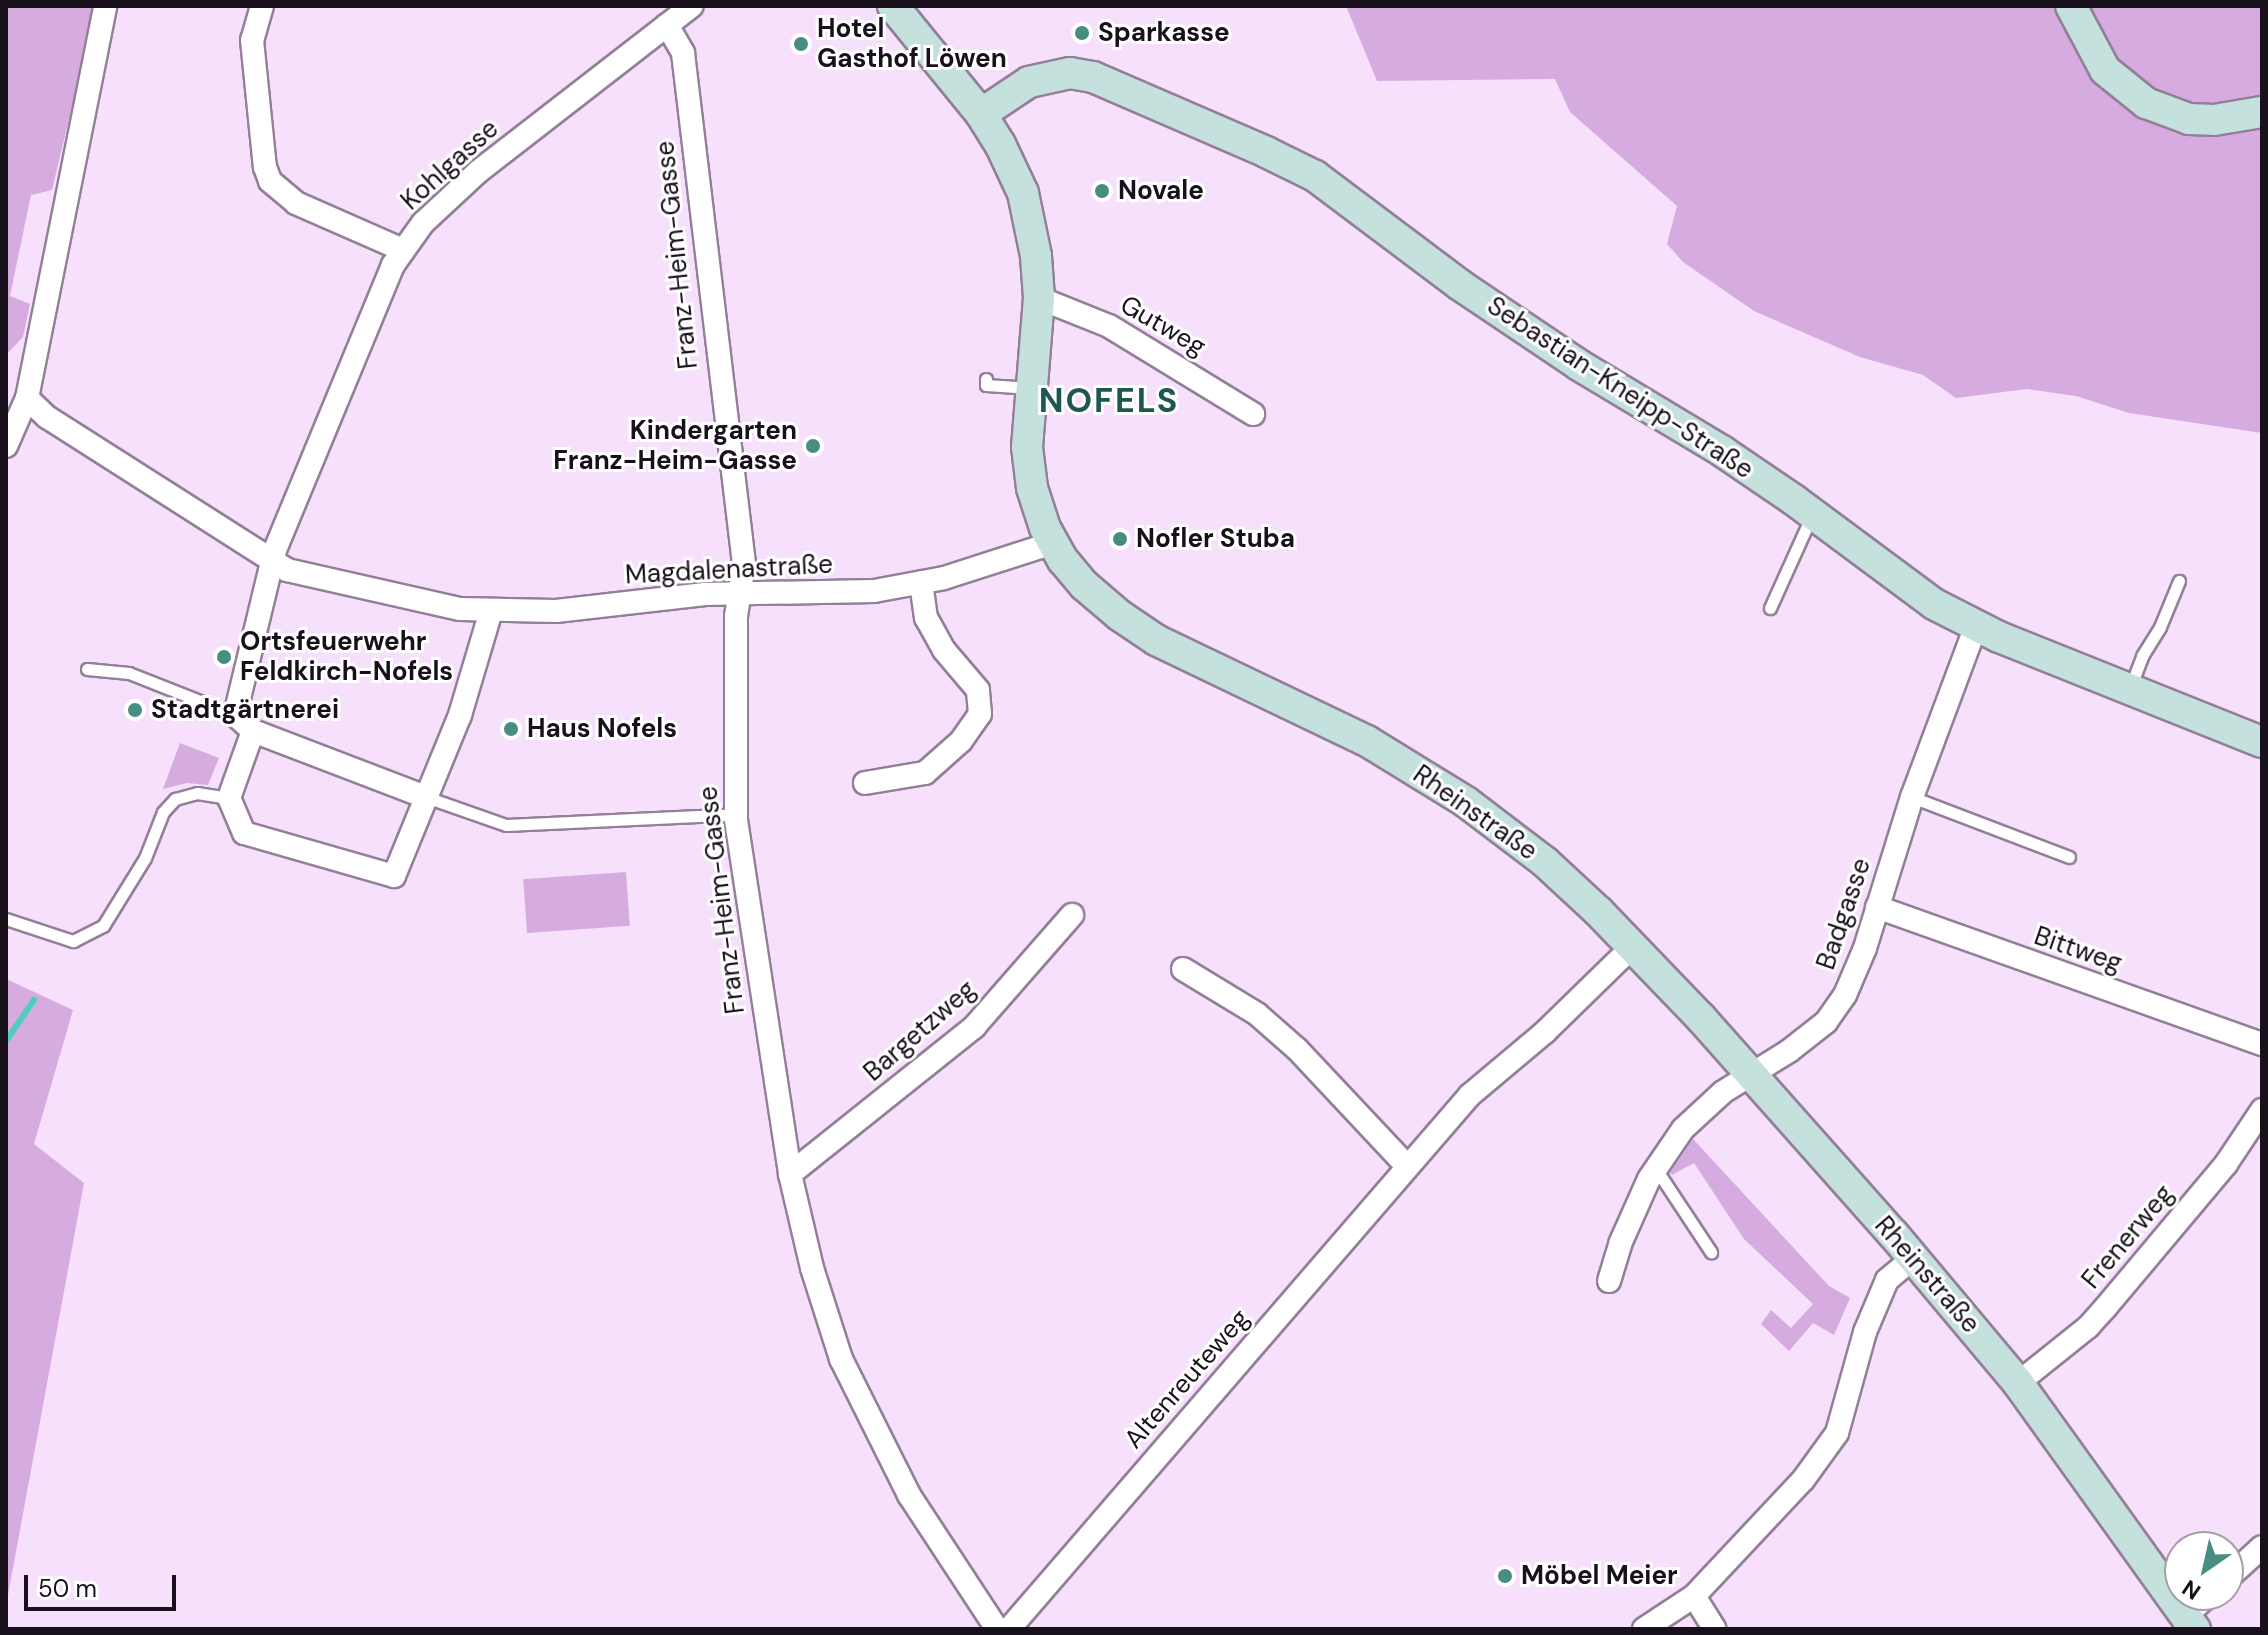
<!DOCTYPE html>
<html>
<head>
<meta charset="utf-8">
<style>
  body { margin:0 }
  #map { position:relative; width:2268px; height:1635px; overflow:hidden; background:#f6e0fc; font-family:"DM Sans",sans-serif }
  div>[style] { position:absolute }
  .green>* { inset:0; background:#d6abe0; transform-origin:0 0 }
  .stream>* { height:6px; margin:-3px; padding:0 3px; transform-origin:3px; border-radius:3px; background:#4ecebe }
  .roads { filter:drop-shadow(2px 0 #937f98) drop-shadow(-2px 0 #937f98) drop-shadow(0 2px #937f98) drop-shadow(0 -2px #937f98) }
  .lane>* { height:11px; margin:-5.5px; padding:0 5.5px; transform-origin:5.5px; border-radius:5.5px; background:#fff }
  .street>* { height:22px; margin:-11px; padding:0 11px; transform-origin:11px; border-radius:11px; background:#fff }
  .secondary>* { height:30px; margin:-15px; padding:0 15px; transform-origin:15px; border-radius:15px; background:#c4e1dd }
  .dots>* { width:22px; height:22px; translate:-50% -50%; box-sizing:border-box; border:4px solid #fff; border-radius:50% }
  span { translate:-50% -50%; white-space:nowrap; text-align:center; line-height:1.15; -webkit-text-stroke:6px #fff; paint-order:stroke }
  .poi-label { font-size:26px; color:#18101a; font-weight:700 }
  .left { translate:0 -50%; text-align:left }
  .right { translate:-100% -50%; text-align:right }
  .street-label { font-size:26px; color:#18101a }
  .district-label { font-size:34px; color:#1e574f; font-weight:700; letter-spacing:2px }
  .frame { position:absolute; inset:0; border:8px solid #18101a; pointer-events:none }
  .north { position:absolute; left:2164px; top:1531px; width:80px; height:80px; box-sizing:border-box; background:#fff; border:2px solid #a39fa3; border-radius:50%; rotate:214deg; font-size:22px; font-weight:700; line-height:32px; text-align:center; color:#18101a }
  .north::after { content:''; display:block; margin:auto; width:28px; height:36px; background:#488d83; clip-path:polygon(50% 0,100% 100%,50% 72%,0 100%) }
  .scale { position:absolute; left:24px; top:1575px; width:152px; height:36px; box-sizing:border-box; border:4px solid #18101a; border-top:0; padding-left:10px; font-size:24px; line-height:28px; white-space:nowrap; color:#18101a; -webkit-text-stroke:6px #fff; paint-order:stroke }
</style>
</head>
<body>
<div id="map">
  <div class="green">
    <div style="clip-path:polygon(6px 6px,96px 6px,52px 190px,31px 195px,10px 296px,30px 304px,23px 337px,6px 355px)"></div>
    <div style="clip-path:polygon(1346px 6px,2262px 6px,2262px 433px,2129px 413px,2076px 396px,2027px 389px,1956px 398px,1923px 375px,1860px 357px,1754px 311px,1683px 262px,1667px 244px,1677px 206px,1570px 112px,1555px 79px,1377px 81px)"></div>
    <div style="clip-path:polygon(180px 743px,219px 758px,208px 785px,187px 783px,163px 789px)"></div>
    <div style="left:626px;top:872px;width:54px;height:103px;rotate:86deg"></div>
    <div style="clip-path:polygon(6px 979px,73px 1010px,34px 1144px,84px 1183px,6px 1606px)"></div>
    <div style="clip-path:polygon(1693px 1139px,1829px 1286px,1850px 1298px,1834px 1335px,1813px 1323px,1789px 1351px,1761px 1324px,1771px 1310px,1791px 1328px,1813px 1304px,1744px 1239px,1694px 1163px,1672px 1175px,1670px 1173px)"></div>
  </div>
  <div class="stream">
    <div style="left:6px;top:1041px;width:50px;rotate:-55.7deg"></div>
  </div>
  <div class="roads">
    <div class="lane">
      <div style="left:986px;top:379px;width:6px;rotate:90deg"></div>
      <div style="left:986px;top:385px;width:45px;rotate:3.8deg"></div>
      <div style="left:1770px;top:608px;width:102px;rotate:-65.7deg"></div>
      <div style="left:87px;top:669px;width:42px;rotate:5.4deg"></div>
      <div style="left:129px;top:673px;width:114px;rotate:21.6deg"></div>
      <div style="left:2130px;top:688px;width:34px;rotate:-69deg"></div>
      <div style="left:2142px;top:656px;width:34px;rotate:-58deg"></div>
      <div style="left:2160px;top:627px;width:50px;rotate:-67.6deg"></div>
      <div style="left:426px;top:797px;width:85px;rotate:19.3deg"></div>
      <div style="left:506px;top:825px;width:230px;rotate:-2.7deg"></div>
      <div style="left:1912px;top:797px;width:168px;rotate:20.9deg"></div>
      <div style="left:6px;top:919px;width:71px;rotate:18.2deg"></div>
      <div style="left:73px;top:941px;width:34px;rotate:-27deg"></div>
      <div style="left:103px;top:926px;width:80px;rotate:-58.3deg"></div>
      <div style="left:145px;top:858px;width:49px;rotate:-68.6deg"></div>
      <div style="left:163px;top:812px;width:18px;rotate:-47deg"></div>
      <div style="left:175px;top:799px;width:23px;rotate:-15deg"></div>
      <div style="left:197px;top:793px;width:32px;rotate:9deg"></div>
      <div style="left:1656px;top:1169px;width:100px;rotate:56.5deg"></div>
    </div>
    <div class="street">
      <div style="left:262px;top:6px;width:35px;rotate:106deg"></div>
      <div style="left:252px;top:40px;width:128px;rotate:84.2deg"></div>
      <div style="left:265px;top:167px;width:15px;rotate:70deg"></div>
      <div style="left:270px;top:181px;width:34px;rotate:40deg"></div>
      <div style="left:296px;top:203px;width:117px;rotate:23.7deg"></div>
      <div style="left:667px;top:25px;width:32px;rotate:60deg"></div>
      <div style="left:683px;top:53px;width:515px;rotate:83.19deg"></div>
      <div style="left:744px;top:564px;width:53px;rotate:98.7deg"></div>
      <div style="left:736px;top:616px;width:204px;rotate:90deg"></div>
      <div style="left:736px;top:820px;width:358px;rotate:81.3deg"></div>
      <div style="left:790px;top:1174px;width:97px;rotate:76.8deg"></div>
      <div style="left:812px;top:1268px;width:96px;rotate:72.3deg"></div>
      <div style="left:841px;top:1359px;width:152px;rotate:63.4deg"></div>
      <div style="left:909px;top:1495px;width:160px;rotate:56.7deg"></div>
      <div style="left:1039px;top:298px;width:75px;rotate:21.8deg"></div>
      <div style="left:1109px;top:326px;width:169px;rotate:31.4deg"></div>
      <div style="left:27px;top:398px;width:28px;rotate:44deg"></div>
      <div style="left:47px;top:417px;width:285px;rotate:32.5deg"></div>
      <div style="left:287px;top:570px;width:177px;rotate:12.7deg"></div>
      <div style="left:460px;top:609px;width:96px;rotate:1.2deg"></div>
      <div style="left:556px;top:611px;width:150px;rotate:-6.5deg"></div>
      <div style="left:705px;top:594px;width:169px;rotate:-1deg"></div>
      <div style="left:874px;top:591px;width:71px;rotate:-10.5deg"></div>
      <div style="left:944px;top:578px;width:114px;rotate:-17.8deg"></div>
      <div style="left:6px;top:446px;width:52px;rotate:-66.4deg"></div>
      <div style="left:27px;top:398px;width:400px;rotate:-78.7deg"></div>
      <div style="left:491px;top:611px;width:109px;rotate:106.6deg"></div>
      <div style="left:460px;top:715px;width:174px;rotate:112.3deg"></div>
      <div style="left:394px;top:876px;width:156px;rotate:-164deg"></div>
      <div style="left:244px;top:833px;width:38px;rotate:-113deg"></div>
      <div style="left:229px;top:798px;width:71px;rotate:-70.3deg"></div>
      <div style="left:253px;top:731px;width:24px;rotate:-138deg"></div>
      <div style="left:235px;top:715px;width:170px;rotate:-76.4deg"></div>
      <div style="left:275px;top:550px;width:308px;rotate:-67.5deg"></div>
      <div style="left:393px;top:265px;width:52px;rotate:-54.5deg"></div>
      <div style="left:423px;top:223px;width:76px;rotate:-42.9deg"></div>
      <div style="left:479px;top:171px;width:269px;rotate:-37.8deg"></div>
      <div style="left:253px;top:731px;width:185px;rotate:20.9deg"></div>
      <div style="left:865px;top:783px;width:61px;rotate:-9.5deg"></div>
      <div style="left:925px;top:773px;width:48px;rotate:-41.6deg"></div>
      <div style="left:961px;top:741px;width:33px;rotate:-55deg"></div>
      <div style="left:980px;top:714px;width:24px;rotate:-95deg"></div>
      <div style="left:978px;top:690px;width:52px;rotate:-130.4deg"></div>
      <div style="left:944px;top:650px;width:37px;rotate:-119deg"></div>
      <div style="left:926px;top:618px;width:36px;rotate:-98deg"></div>
      <div style="left:1877px;top:907px;width:409px;rotate:19.6deg"></div>
      <div style="left:1183px;top:969px;width:87px;rotate:31.3deg"></div>
      <div style="left:1257px;top:1014px;width:53px;rotate:41.2deg"></div>
      <div style="left:1297px;top:1049px;width:161px;rotate:46.8deg"></div>
      <div style="left:790px;top:1174px;width:236px;rotate:-38.6deg"></div>
      <div style="left:974px;top:1027px;width:149px;rotate:-48.8deg"></div>
      <div style="left:1609px;top:1281px;width:39px;rotate:-73deg"></div>
      <div style="left:1620px;top:1244px;width:71px;rotate:-66deg"></div>
      <div style="left:1649px;top:1179px;width:60px;rotate:-55.8deg"></div>
      <div style="left:1683px;top:1129px;width:54px;rotate:-42.8deg"></div>
      <div style="left:1723px;top:1092px;width:78px;rotate:-31.8deg"></div>
      <div style="left:1789px;top:1051px;width:47px;rotate:-38.1deg"></div>
      <div style="left:1826px;top:1022px;width:33px;rotate:-55deg"></div>
      <div style="left:1845px;top:995px;width:51px;rotate:-66.9deg"></div>
      <div style="left:1865px;top:948px;width:158px;rotate:-72.7deg"></div>
      <div style="left:1912px;top:797px;width:183px;rotate:-69.5deg"></div>
      <div style="left:2018px;top:1383px;width:90px;rotate:-38.7deg"></div>
      <div style="left:2088px;top:1327px;width:27px;rotate:-48deg"></div>
      <div style="left:2106px;top:1307px;width:187px;rotate:-50deg"></div>
      <div style="left:2226px;top:1164px;width:65px;rotate:-56.3deg"></div>
      <div style="left:2228px;top:1578px;width:46px;rotate:-42.4deg"></div>
      <div style="left:1694px;top:1596px;width:39px;rotate:58deg"></div>
      <div style="left:2186px;top:1615px;width:30px;rotate:-41deg"></div>
      <div style="left:1009px;top:1629px;width:705px;rotate:-49.2deg"></div>
      <div style="left:1470px;top:1095px;width:98px;rotate:-40deg"></div>
      <div style="left:1545px;top:1032px;width:123px;rotate:-44.3deg"></div>
      <div style="left:1644px;top:1629px;width:60px;rotate:-33.4deg"></div>
      <div style="left:1694px;top:1596px;width:159px;rotate:-46.8deg"></div>
      <div style="left:1803px;top:1480px;width:58px;rotate:-54.1deg"></div>
      <div style="left:1837px;top:1433px;width:105px;rotate:-74.5deg"></div>
      <div style="left:1865px;top:1332px;width:56px;rotate:-67.1deg"></div>
      <div style="left:1887px;top:1280px;width:34px;rotate:-40deg"></div>
    </div>
    <div class="secondary">
      <div style="left:893px;top:6px;width:139px;rotate:50.8deg"></div>
      <div style="left:981px;top:114px;width:36px;rotate:58deg"></div>
      <div style="left:1000px;top:144px;width:54px;rotate:64.9deg"></div>
      <div style="left:1023px;top:193px;width:64px;rotate:78.3deg"></div>
      <div style="left:1036px;top:256px;width:42px;rotate:85.9deg"></div>
      <div style="left:1039px;top:298px;width:149px;rotate:94.6deg"></div>
      <div style="left:1027px;top:447px;width:41px;rotate:83deg"></div>
      <div style="left:1032px;top:488px;width:42px;rotate:72deg"></div>
      <div style="left:1045px;top:528px;width:37px;rotate:61deg"></div>
      <div style="left:1063px;top:560px;width:33px;rotate:50deg"></div>
      <div style="left:1084px;top:585px;width:46px;rotate:40.6deg"></div>
      <div style="left:1119px;top:615px;width:45px;rotate:34deg"></div>
      <div style="left:1156px;top:640px;width:234px;rotate:25.6deg"></div>
      <div style="left:1367px;top:741px;width:116px;rotate:31.6deg"></div>
      <div style="left:1466px;top:802px;width:99px;rotate:37.2deg"></div>
      <div style="left:1545px;top:862px;width:72px;rotate:42.8deg"></div>
      <div style="left:1598px;top:911px;width:149px;rotate:46.1deg"></div>
      <div style="left:1701px;top:1018px;width:290px;rotate:48.4deg"></div>
      <div style="left:1894px;top:1235px;width:193px;rotate:50deg"></div>
      <div style="left:2018px;top:1383px;width:303px;rotate:54.3deg"></div>
      <div style="left:2071px;top:6px;width:72px;rotate:62deg"></div>
      <div style="left:2105px;top:70px;width:53px;rotate:38.8deg"></div>
      <div style="left:2146px;top:103px;width:46px;rotate:20.4deg"></div>
      <div style="left:2189px;top:119px;width:25px;rotate:2deg"></div>
      <div style="left:2214px;top:120px;width:49px;rotate:-9.5deg"></div>
      <div style="left:981px;top:114px;width:58px;rotate:-33.7deg"></div>
      <div style="left:1029px;top:82px;width:42px;rotate:-12.4deg"></div>
      <div style="left:1070px;top:73px;width:23px;rotate:10deg"></div>
      <div style="left:1093px;top:77px;width:189px;rotate:23.4deg"></div>
      <div style="left:1266px;top:152px;width:55px;rotate:26.1deg"></div>
      <div style="left:1315px;top:176px;width:181px;rotate:36.9deg"></div>
      <div style="left:1460px;top:285px;width:143px;rotate:33.9deg"></div>
      <div style="left:1579px;top:365px;width:167px;rotate:31deg"></div>
      <div style="left:1722px;top:451px;width:87px;rotate:34.2deg"></div>
      <div style="left:1794px;top:500px;width:174px;rotate:36.6deg"></div>
      <div style="left:1934px;top:604px;width:73px;rotate:26.9deg"></div>
      <div style="left:1999px;top:637px;width:283px;rotate:21.8deg"></div>
    </div>
  </div>
  <div class="dots">
    <div style="left:1082px;top:33px;background:#488d83"></div>
    <div style="left:801px;top:44px;background:#488d83"></div>
    <div style="left:1102px;top:191px;background:#488d83"></div>
    <div style="left:813px;top:446px;background:#488d83"></div>
    <div style="left:1120px;top:539px;background:#488d83"></div>
    <div style="left:224px;top:657px;background:#488d83"></div>
    <div style="left:135px;top:710px;background:#488d83"></div>
    <div style="left:511px;top:729px;background:#488d83"></div>
    <div style="left:1505px;top:1576px;background:#488d83"></div>
  </div>
  <div class="poi-label">
    <span class="left" style="left:817px;top:44px">Hotel<br>Gasthof Löwen</span>
    <span class="left" style="left:1098px;top:33px">Sparkasse</span>
    <span class="left" style="left:1118px;top:191px">Novale</span>
    <span class="right" style="left:797px;top:446px">Kindergarten<br>Franz-Heim-Gasse</span>
    <span class="left" style="left:1136px;top:539px">Nofler Stuba</span>
    <span class="left" style="left:240px;top:657px">Ortsfeuerwehr<br>Feldkirch-Nofels</span>
    <span class="left" style="left:151px;top:710px">Stadtgärtnerei</span>
    <span class="left" style="left:527px;top:729px">Haus Nofels</span>
    <span class="left" style="left:1521px;top:1576px">Möbel Meier</span>
  </div>
  <div class="street-label">
    <span style="left:450px;top:165px;rotate:-42deg">Kohlgasse</span>
    <span style="left:677px;top:255px;rotate:-96deg">Franz-Heim-Gasse</span>
    <span style="left:1163px;top:326px;rotate:30deg">Gutweg</span>
    <span style="left:1620px;top:388px;rotate:33deg">Sebastian-Kneipp-Straße</span>
    <span style="left:729px;top:570px;rotate:-3deg">Magdalenastraße</span>
    <span style="left:1475px;top:813px;rotate:35deg">Rheinstraße</span>
    <span style="left:722px;top:900px;rotate:-97deg">Franz-Heim-Gasse</span>
    <span style="left:1844px;top:914px;rotate:-71deg">Badgasse</span>
    <span style="left:2078px;top:950px;rotate:19deg">Bittweg</span>
    <span style="left:920px;top:1031px;rotate:-41deg">Bargetzweg</span>
    <span style="left:2128px;top:1237px;rotate:-50deg">Frenerweg</span>
    <span style="left:1927px;top:1275px;rotate:49deg">Rheinstraße</span>
    <span style="left:1187px;top:1379px;rotate:-49deg">Altenreuteweg</span>
  </div>
  <div class="district-label">
    <span style="left:1109px;top:401px">NOFELS</span>
  </div>
  <div class="frame"></div>
  <div class="north">N</div>
  <div class="scale">50 m</div>
</div>
</body>
</html>
